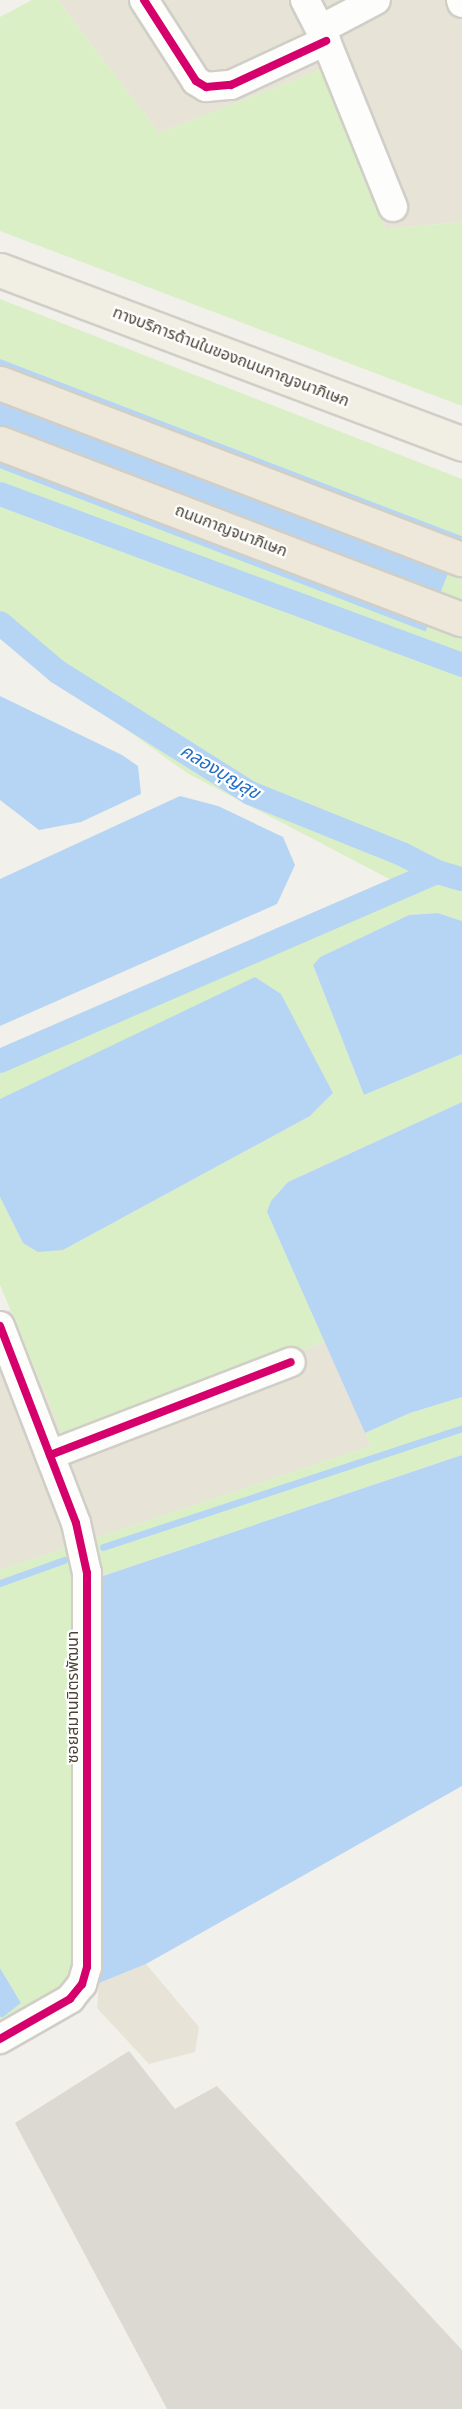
<!DOCTYPE html>
<html>
<head>
<meta charset="utf-8">
<style>
  body { margin:0 }
  #map { position:relative; width:462px; height:2409px; overflow:hidden; background:#f2f0ea; font-family:Roboto,"Noto Sans Thai",sans-serif }
  div>[style] { position:absolute }
  .residential>* { inset:0; background:#e7e3d7 }
  .green>* { inset:0; background:#dbefc7 }
  .water>* { inset:0; background:#b6d5f4; transform-origin:0 0 }
  .stream>* { height:7px; margin:-3.5px; padding:0 3.5px; transform-origin:3.5px; border-radius:3.5px; background:#b6d5f4 }
  .canal>* { height:24px; margin:-12px; padding:0 12px; transform-origin:12px; border-radius:12px; background:#b6d5f4 }
  .building>* { inset:0; background:#dcd9d2 }
  .roads { filter:drop-shadow(2px 0 #d0cec7) drop-shadow(-2px 0 #d0cec7) drop-shadow(0 2px #d0cec7) drop-shadow(0 -2px #d0cec7) }
  .minor>* { height:28px; margin:-14px; padding:0 14px; transform-origin:14px; border-radius:14px; background:#fdfdfc }
  .major>* { height:33px; margin:-16.5px; padding:0 16.5px; transform-origin:16.5px; border-radius:16.5px; background:#f1efe4 }
  .highway>* { height:33px; margin:-16.5px; padding:0 16.5px; transform-origin:16.5px; border-radius:16.5px; background:#ede8d9 }
  .cycleway>* { height:8px; margin:-4px; padding:0 4px; transform-origin:4px; border-radius:4px; background:#d6006c }
  span { translate:-50% -50%; white-space:nowrap; text-align:center; line-height:1.15; -webkit-text-stroke:4.5px #fff; paint-order:stroke }
  .street-label { font-size:16px; color:#494335 }
  .water-label { font-size:18px; color:#216dc2; font-style:italic }
</style>
</head>
<body>
<div id="map">
  <div class="residential">
    <div style="clip-path:polygon(58px 0,462px 0,462px 222px,386px 229px,325px 68px,159px 133px)"></div>
    <div style="clip-path:polygon(10px 1310px,65px 1440px,326px 1341px,371px 1446px,0 1570px,0 1315px)"></div>
    <div style="clip-path:polygon(146px 1964px,199px 2027px,195px 2052px,149px 2064px,97px 2008px,99px 1983px)"></div>
  </div>
  <div class="green">
    <div style="clip-path:polygon(32px 0,58px 0,159px 133px,325px 68px,386px 229px,462px 222px,462px 406px,0 231px,0 17px)"></div>
    <div style="clip-path:polygon(0 299px,462px 479px,462px 921px,438px 913px,409px 915px,320px 957px,313px 965px,364px 1095px,462px 1054px,462px 1102px,288px 1182px,267px 1212px,326px 1341px,65px 1441px,0 1285px,0 1197px,23px 1243px,63px 1250px,310px 1116px,333px 1093px,0 1099px,0 1054px,395px 882px,187px 773px,0 639px)"></div>
    <div style="clip-path:polygon(462px 1397px,462px 1455px,97px 1578px,79px 1973px,60px 1993px,0 2027px,0 2017px,21px 2003px,0 1968px,0 1570px,371px 1446px,365px 1433px,410px 1413px)"></div>
  </div>
  <div class="water">
    <div style="left:0;top:359px;width:495px;height:102px;rotate:21deg"></div>
    <div style="clip-path:polygon(0 696px,122px 755px,138px 766px,141px 794px,81px 822px,39px 830px,0 800px)"></div>
    <div style="clip-path:polygon(180px 796px,218px 806px,283px 837px,295px 865px,277px 904px,0 1026px,0 879px)"></div>
    <div style="clip-path:polygon(438px 913px,462px 921px,462px 1054px,364px 1095px,313px 965px,320px 957px,409px 915px)"></div>
    <div style="clip-path:polygon(255px 977px,281px 994px,333px 1093px,310px 1116px,63px 1250px,38px 1252px,23px 1243px,0 1197px,0 1099px)"></div>
    <div style="clip-path:polygon(462px 1102px,462px 1397px,410px 1413px,365px 1433px,267px 1212px,271px 1201px,288px 1182px)"></div>
    <div style="clip-path:polygon(462px 1455px,462px 1786px,146px 1964px,99px 1983px,97px 1578px)"></div>
    <div style="clip-path:polygon(0 1968px,21px 2003px,3px 2017px,0 2017px)"></div>
  </div>
  <div class="stream">
    <div style="left:103px;top:1547px;width:378px;rotate:-18.3deg"></div>
    <div style="left:0;top:1583px;width:68px;rotate:-19.8deg"></div>
  </div>
  <div class="canal">
    <div style="left:0;top:494px;width:493px;rotate:20.3deg"></div>
    <div style="left:0;top:623px;width:76px;rotate:40.2deg"></div>
    <div style="left:58px;top:672px;width:227px;rotate:32.2deg"></div>
    <div style="left:250px;top:793px;width:164px;rotate:21.9deg"></div>
    <div style="left:402px;top:854px;width:39px;rotate:27deg"></div>
    <div style="left:437px;top:872px;width:26px;rotate:16deg"></div>
    <div style="left:0;top:1061px;width:476px;rotate:-23.4deg"></div>
  </div>
  <div class="building">
    <div style="clip-path:polygon(129px 2051px,175px 2109px,217px 2086px,462px 2350px,462px 2409px,167px 2409px,15px 2123px)"></div>
  </div>
  <div class="roads">
    <div class="minor">
      <div style="left:144px;top:0;width:96px;rotate:57.3deg"></div>
      <div style="left:196px;top:81px;width:12px;rotate:31deg"></div>
      <div style="left:206px;top:87px;width:25px;rotate:-5deg"></div>
      <div style="left:231px;top:85px;width:105px;rotate:-24.9deg"></div>
      <div style="left:305px;top:0;width:46px;rotate:62.9deg"></div>
      <div style="left:326px;top:41px;width:179px;rotate:68deg"></div>
      <div style="left:461px;top:0;width:3px;rotate:72deg"></div>
      <div style="left:321px;top:29px;width:62px;rotate:-27.8deg"></div>
      <div style="left:0;top:1326px;width:211px;rotate:68.9deg"></div>
      <div style="left:76px;top:1523px;width:51px;rotate:77.6deg"></div>
      <div style="left:87px;top:1573px;width:394px;rotate:90deg"></div>
      <div style="left:87px;top:1967px;width:18px;rotate:106deg"></div>
      <div style="left:82px;top:1984px;width:19px;rotate:129deg"></div>
      <div style="left:70px;top:1999px;width:81px;rotate:150.3deg"></div>
      <div style="left:50px;top:1455px;width:258px;rotate:-21.1deg"></div>
    </div>
    <div class="major">
      <div style="left:0;top:270px;width:494px;rotate:20.6deg"></div>
    </div>
    <div class="highway">
      <div style="left:0;top:383px;width:494px;rotate:20.9deg"></div>
      <div style="left:0;top:443px;width:494px;rotate:20.9deg"></div>
    </div>
  </div>
  <div class="cycleway">
    <div style="left:144px;top:0;width:96px;rotate:57.3deg"></div>
    <div style="left:196px;top:81px;width:12px;rotate:31deg"></div>
    <div style="left:206px;top:87px;width:25px;rotate:-5deg"></div>
    <div style="left:231px;top:85px;width:105px;rotate:-24.9deg"></div>
    <div style="left:0;top:1326px;width:211px;rotate:68.9deg"></div>
    <div style="left:76px;top:1523px;width:51px;rotate:77.6deg"></div>
    <div style="left:87px;top:1573px;width:394px;rotate:90deg"></div>
    <div style="left:87px;top:1967px;width:18px;rotate:106deg"></div>
    <div style="left:82px;top:1984px;width:19px;rotate:129deg"></div>
    <div style="left:70px;top:1999px;width:81px;rotate:150.3deg"></div>
    <div style="left:50px;top:1455px;width:258px;rotate:-21.1deg"></div>
  </div>
  <div class="street-label">
    <span style="left:231px;top:357px;rotate:21deg">ทางบริการด้านในของถนนกาญจนาภิเษก</span>
    <span style="left:231px;top:531px;rotate:21deg">ถนนกาญจนาภิเษก</span>
    <span style="left:73px;top:1697px;rotate:-90deg">ซอยสมานมิตรพัฒนา</span>
  </div>
  <div class="water-label">
    <span style="left:220px;top:772px;rotate:31deg">คลองบุญสุข</span>
  </div>
</div>
</body>
</html>
